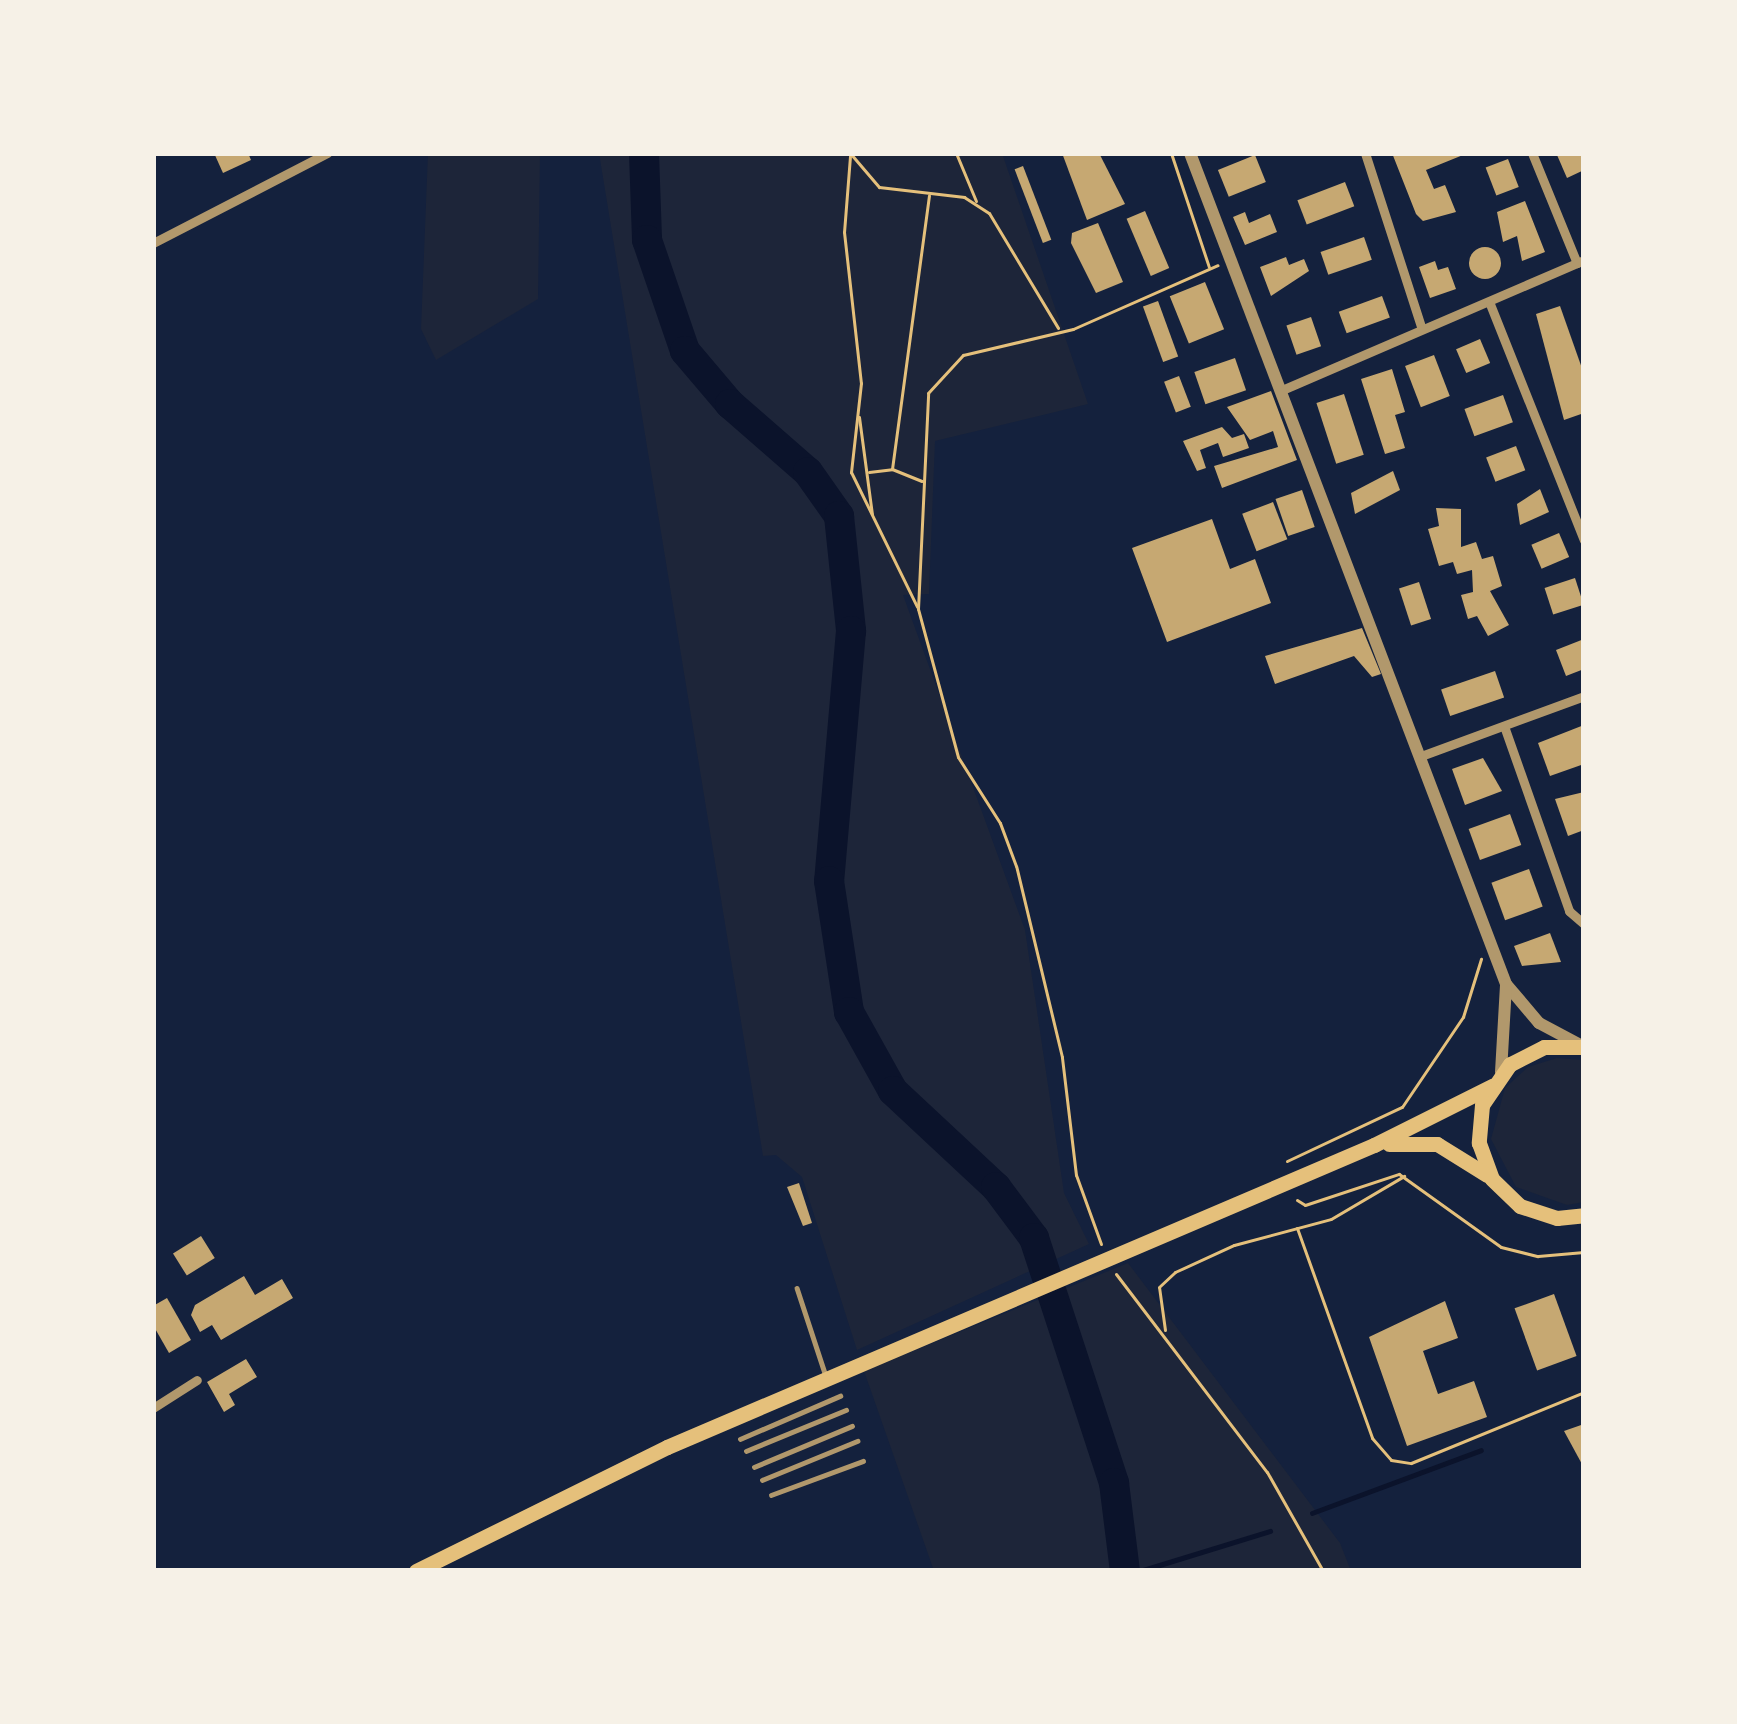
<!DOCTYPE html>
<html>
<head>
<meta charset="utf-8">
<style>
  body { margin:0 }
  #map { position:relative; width:1737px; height:1724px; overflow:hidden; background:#14213d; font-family:"Playfair Display",serif }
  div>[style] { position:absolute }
  .green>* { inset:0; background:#1d2539 }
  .stream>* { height:4.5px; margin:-2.25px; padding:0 2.25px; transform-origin:2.25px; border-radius:2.25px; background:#0b132b }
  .river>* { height:30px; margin:-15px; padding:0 15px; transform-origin:15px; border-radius:15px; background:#0b132b }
  .building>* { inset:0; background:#c6a872; transform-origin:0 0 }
  .round { border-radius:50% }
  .path>* { height:3px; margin:-1.5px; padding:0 1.5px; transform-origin:1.5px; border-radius:1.5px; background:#e5c07b }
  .service>* { height:4.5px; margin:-2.25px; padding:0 2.25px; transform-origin:2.25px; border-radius:2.25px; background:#b1986c }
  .minor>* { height:9px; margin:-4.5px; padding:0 4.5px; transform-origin:4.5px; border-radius:4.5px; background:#b1986c }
  .tertiary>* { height:12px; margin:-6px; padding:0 6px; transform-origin:6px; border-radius:6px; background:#b1986c }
  .primary>* { height:15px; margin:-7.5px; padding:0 7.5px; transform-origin:7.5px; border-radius:7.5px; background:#e5c07b }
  span { translate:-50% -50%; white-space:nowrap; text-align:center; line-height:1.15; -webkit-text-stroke:12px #f6f1e7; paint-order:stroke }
  .frame { position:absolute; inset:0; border:156px solid #f6f1e7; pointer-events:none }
</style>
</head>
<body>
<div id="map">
  <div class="green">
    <div style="clip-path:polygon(428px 153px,540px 153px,538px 299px,436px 360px,421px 329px)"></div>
    <div style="clip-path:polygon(599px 153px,1002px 153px,1088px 404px,935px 441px,929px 594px,903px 595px,1025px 930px,1064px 1193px,1089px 1244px,857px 1350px,802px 1177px,776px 1155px,763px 1156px)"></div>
    <div style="clip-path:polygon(1557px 1058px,1584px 1060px,1584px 1202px,1567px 1205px,1516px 1187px,1491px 1139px,1505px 1088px,1528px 1067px)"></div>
    <div style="clip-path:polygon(1128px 1263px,1340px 1543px,1351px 1571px,934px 1571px,864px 1371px)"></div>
  </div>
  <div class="stream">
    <div style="left:1312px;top:1513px;width:180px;rotate:-20.4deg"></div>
    <div style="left:1140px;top:1571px;width:136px;rotate:-17.1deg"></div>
  </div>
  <div class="river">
    <div style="left:644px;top:153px;width:87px;rotate:88deg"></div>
    <div style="left:647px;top:240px;width:117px;rotate:71.1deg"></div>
    <div style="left:685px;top:351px;width:70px;rotate:49.7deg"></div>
    <div style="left:730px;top:404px;width:103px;rotate:41.1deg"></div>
    <div style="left:808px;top:472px;width:54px;rotate:54.8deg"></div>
    <div style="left:839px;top:516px;width:116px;rotate:84deg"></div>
    <div style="left:851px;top:631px;width:251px;rotate:95deg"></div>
    <div style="left:829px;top:881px;width:133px;rotate:81.3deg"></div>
    <div style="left:849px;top:1012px;width:90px;rotate:60.9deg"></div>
    <div style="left:893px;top:1091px;width:141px;rotate:43deg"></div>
    <div style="left:996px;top:1187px;width:64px;rotate:53.3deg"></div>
    <div style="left:1034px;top:1238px;width:258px;rotate:71.9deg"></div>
    <div style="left:1114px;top:1483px;width:89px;rotate:82.9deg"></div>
  </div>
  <div class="building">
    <div style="clip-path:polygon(214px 153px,248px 153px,251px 160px,223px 173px)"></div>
    <div style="clip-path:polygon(1062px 153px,1099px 153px,1125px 204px,1087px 220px)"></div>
    <div style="clip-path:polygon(1392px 153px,1468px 153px,1426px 170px,1434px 189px,1445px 185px,1456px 212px,1423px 221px,1416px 214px)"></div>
    <div style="clip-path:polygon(1581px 153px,1584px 170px,1567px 178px,1557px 155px)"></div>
    <div style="left:1255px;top:155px;width:29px;height:40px;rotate:68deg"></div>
    <div style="left:1508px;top:159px;width:30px;height:24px;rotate:69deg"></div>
    <div style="left:1023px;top:166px;width:79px;height:9px;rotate:69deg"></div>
    <div style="left:1345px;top:182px;width:26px;height:51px;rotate:69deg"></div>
    <div style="clip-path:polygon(1525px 201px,1545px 252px,1522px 261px,1517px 236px,1503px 242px,1497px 212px)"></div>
    <div style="left:1145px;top:211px;width:62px;height:20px;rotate:67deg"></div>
    <div style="clip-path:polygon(1245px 212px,1249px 223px,1270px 214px,1277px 232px,1245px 245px,1233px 217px)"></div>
    <div style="clip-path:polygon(1098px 223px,1123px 282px,1096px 293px,1071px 243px,1072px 233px)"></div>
    <div style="left:1364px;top:237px;width:24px;height:46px;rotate:71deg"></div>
    <div class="round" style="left:1469px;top:247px;width:32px;height:32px"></div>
    <div style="clip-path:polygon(1286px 257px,1289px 265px,1304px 259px,1309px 271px,1271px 296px,1260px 267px)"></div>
    <div style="clip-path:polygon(1435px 261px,1438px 270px,1448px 267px,1456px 289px,1430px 298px,1419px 267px)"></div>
    <div style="left:1205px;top:282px;width:51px;height:38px;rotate:68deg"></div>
    <div style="left:1382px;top:296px;width:23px;height:46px;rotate:70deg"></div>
    <div style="left:1158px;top:301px;width:59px;height:16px;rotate:70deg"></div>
    <div style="clip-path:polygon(1560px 306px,1584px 374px,1584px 413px,1564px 420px,1536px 314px)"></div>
    <div style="left:1311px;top:317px;width:31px;height:26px;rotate:71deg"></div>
    <div style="left:1480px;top:339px;width:26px;height:26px;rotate:67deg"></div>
    <div style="left:1434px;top:355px;width:44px;height:31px;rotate:69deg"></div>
    <div style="left:1235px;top:358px;width:34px;height:43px;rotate:71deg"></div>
    <div style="clip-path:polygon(1392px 369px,1405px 412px,1395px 415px,1405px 448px,1385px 454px,1361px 379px)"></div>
    <div style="left:1179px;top:376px;width:33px;height:16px;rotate:69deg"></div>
    <div style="clip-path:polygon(1271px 391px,1297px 460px,1222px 488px,1214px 466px,1278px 447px,1273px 431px,1250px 440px,1227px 407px)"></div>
    <div style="left:1344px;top:394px;width:64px;height:29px;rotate:72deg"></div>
    <div style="left:1503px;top:395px;width:29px;height:41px;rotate:70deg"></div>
    <div style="clip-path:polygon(1222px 427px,1232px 438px,1244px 434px,1249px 448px,1223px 457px,1218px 443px,1200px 450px,1206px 468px,1197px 471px,1183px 441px)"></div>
    <div style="left:1516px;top:446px;width:26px;height:32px;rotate:69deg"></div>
    <div style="clip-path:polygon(1393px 471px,1400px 490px,1355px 514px,1351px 493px)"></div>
    <div style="clip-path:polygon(1540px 489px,1549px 512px,1520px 525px,1517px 504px)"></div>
    <div style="left:1302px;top:490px;width:39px;height:28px;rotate:71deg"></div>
    <div style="left:1273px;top:502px;width:40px;height:33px;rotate:69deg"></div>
    <div style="clip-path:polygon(1436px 508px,1461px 509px,1461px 547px,1476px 542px,1482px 559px,1493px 556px,1502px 586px,1490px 591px,1509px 625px,1488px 636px,1477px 616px,1468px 619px,1461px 595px,1473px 592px,1472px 570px,1457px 574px,1453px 562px,1439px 566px,1428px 529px,1439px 526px)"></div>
    <div style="clip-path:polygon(1212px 519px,1230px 569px,1255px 559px,1271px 603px,1167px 642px,1132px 548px)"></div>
    <div style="left:1559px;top:533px;width:26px;height:30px;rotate:67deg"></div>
    <div style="left:1575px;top:578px;width:28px;height:32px;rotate:72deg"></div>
    <div style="left:1419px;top:582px;width:39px;height:21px;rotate:72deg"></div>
    <div style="clip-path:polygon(1362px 628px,1381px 674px,1372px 677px,1354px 656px,1275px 684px,1265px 656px)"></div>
    <div style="clip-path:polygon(1584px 639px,1584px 669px,1566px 676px,1556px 650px)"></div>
    <div style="left:1495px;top:671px;width:28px;height:57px;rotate:71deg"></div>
    <div style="clip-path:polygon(1584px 725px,1584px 764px,1550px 776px,1538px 743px)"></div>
    <div style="clip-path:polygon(1483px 758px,1502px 791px,1465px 805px,1452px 769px)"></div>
    <div style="clip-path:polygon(1584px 792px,1584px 830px,1568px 836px,1555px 799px)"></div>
    <div style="left:1510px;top:814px;width:33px;height:44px;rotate:70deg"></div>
    <div style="left:1529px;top:869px;width:40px;height:40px;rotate:70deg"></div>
    <div style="clip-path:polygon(1550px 933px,1561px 962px,1522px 966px,1514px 946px)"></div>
    <div style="clip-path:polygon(799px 1183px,812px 1223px,803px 1226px,787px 1187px)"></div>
    <div style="left:201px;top:1236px;width:26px;height:33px;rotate:58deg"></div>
    <div style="clip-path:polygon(244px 1276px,255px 1295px,282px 1279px,293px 1298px,221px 1340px,212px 1325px,200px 1332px,191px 1315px,195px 1305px)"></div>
    <div style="left:1554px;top:1294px;width:66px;height:42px;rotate:70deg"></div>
    <div style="clip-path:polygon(167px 1298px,191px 1340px,169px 1353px,153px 1325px,153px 1306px)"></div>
    <div style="clip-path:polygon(1445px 1301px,1458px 1338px,1423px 1351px,1438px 1394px,1474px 1381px,1487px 1417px,1407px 1446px,1369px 1337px)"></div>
    <div style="clip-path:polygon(246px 1359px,257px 1377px,229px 1394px,235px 1405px,224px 1412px,207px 1382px)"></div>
    <div style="clip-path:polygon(1584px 1424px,1584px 1466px,1583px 1466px,1564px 1431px)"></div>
  </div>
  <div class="path">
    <div style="left:850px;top:153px;width:45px;rotate:49.5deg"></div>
    <div style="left:879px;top:187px;width:86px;rotate:6.7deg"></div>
    <div style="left:964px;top:197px;width:30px;rotate:33deg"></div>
    <div style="left:989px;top:213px;width:134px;rotate:59deg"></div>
    <div style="left:956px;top:153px;width:52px;rotate:67.4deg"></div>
    <div style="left:1171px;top:153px;width:120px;rotate:71.6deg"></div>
    <div style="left:850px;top:156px;width:76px;rotate:94.5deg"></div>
    <div style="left:844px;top:232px;width:152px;rotate:83.6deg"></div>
    <div style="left:861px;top:383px;width:90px;rotate:96.4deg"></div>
    <div style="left:851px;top:472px;width:150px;rotate:63.9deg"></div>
    <div style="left:859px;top:417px;width:98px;rotate:82.4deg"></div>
    <div style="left:892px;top:469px;width:276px;rotate:-82.3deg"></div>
    <div style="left:869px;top:472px;width:23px;rotate:-7deg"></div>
    <div style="left:892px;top:469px;width:32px;rotate:22deg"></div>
    <div style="left:1287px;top:1161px;width:127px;rotate:-25.2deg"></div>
    <div style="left:1402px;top:1107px;width:109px;rotate:-55.9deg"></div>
    <div style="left:1463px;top:1017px;width:61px;rotate:-72.8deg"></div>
    <div style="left:1297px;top:1200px;width:9px;rotate:32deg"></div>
    <div style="left:1305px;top:1205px;width:99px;rotate:-18.3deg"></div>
    <div style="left:1399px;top:1174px;width:125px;rotate:35.6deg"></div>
    <div style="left:1501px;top:1247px;width:38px;rotate:14deg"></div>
    <div style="left:1538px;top:1256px;width:46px;rotate:-5deg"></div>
    <div style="left:1297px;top:1228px;width:223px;rotate:70.3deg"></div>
    <div style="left:1372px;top:1438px;width:29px;rotate:49deg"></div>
    <div style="left:1391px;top:1460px;width:20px;rotate:9deg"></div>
    <div style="left:1411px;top:1463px;width:187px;rotate:-22.3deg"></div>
    <div style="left:1101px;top:1244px;width:73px;rotate:-109.9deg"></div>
    <div style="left:1076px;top:1175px;width:119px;rotate:-96.8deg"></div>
    <div style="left:1062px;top:1057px;width:196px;rotate:-103.5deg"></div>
    <div style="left:1016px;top:866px;width:46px;rotate:-110.4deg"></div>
    <div style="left:1000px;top:823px;width:78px;rotate:-122.5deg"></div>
    <div style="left:958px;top:757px;width:153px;rotate:-105.1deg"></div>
    <div style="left:918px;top:609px;width:216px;rotate:-87.3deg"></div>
    <div style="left:928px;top:393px;width:52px;rotate:-47.4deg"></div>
    <div style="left:963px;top:355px;width:113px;rotate:-13.3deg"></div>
    <div style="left:1073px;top:329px;width:158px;rotate:-23.8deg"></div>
    <div style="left:1116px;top:1274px;width:249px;rotate:52.7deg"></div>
    <div style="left:1267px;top:1472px;width:114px;rotate:60.5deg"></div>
    <div style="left:1165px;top:1330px;width:43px;rotate:-97.9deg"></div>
    <div style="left:1159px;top:1287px;width:22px;rotate:-43deg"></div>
    <div style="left:1175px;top:1272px;width:65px;rotate:-24.6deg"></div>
    <div style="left:1234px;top:1245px;width:100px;rotate:-15deg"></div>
    <div style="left:1331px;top:1219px;width:85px;rotate:-30.5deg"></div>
  </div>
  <div class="service">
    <div style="left:797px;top:1288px;width:89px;rotate:71.8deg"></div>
    <div style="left:740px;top:1439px;width:109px;rotate:-23.3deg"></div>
    <div style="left:746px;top:1451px;width:108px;rotate:-22.3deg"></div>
    <div style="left:754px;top:1467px;width:106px;rotate:-22.7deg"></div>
    <div style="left:762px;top:1480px;width:103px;rotate:-22.3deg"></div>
    <div style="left:771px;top:1495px;width:98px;rotate:-20.3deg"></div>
  </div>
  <div class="minor">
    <div style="left:1365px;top:153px;width:185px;rotate:72.1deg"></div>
    <div style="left:1532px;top:153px;width:119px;rotate:67.8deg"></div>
    <div style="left:153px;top:243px;width:196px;rotate:-27.3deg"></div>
    <div style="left:1490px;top:304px;width:254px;rotate:68.3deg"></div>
    <div style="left:1282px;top:390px;width:329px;rotate:-23.3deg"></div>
    <div style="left:1504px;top:726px;width:196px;rotate:70.6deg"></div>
    <div style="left:1569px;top:911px;width:20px;rotate:41deg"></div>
    <div style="left:1421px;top:756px;width:174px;rotate:-20.2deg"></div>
    <div style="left:153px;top:1408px;width:52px;rotate:-32.5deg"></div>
  </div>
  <div class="tertiary">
    <div style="left:1190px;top:153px;width:889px;rotate:69.18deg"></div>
    <div style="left:1506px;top:984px;width:51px;rotate:49.8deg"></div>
    <div style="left:1539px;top:1023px;width:49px;rotate:28.1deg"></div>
    <div style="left:1501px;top:1072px;width:87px;rotate:-86.7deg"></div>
  </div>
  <div class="primary">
    <div style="left:1584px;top:1047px;width:40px;rotate:180deg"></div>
    <div style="left:1544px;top:1047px;width:38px;rotate:153deg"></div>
    <div style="left:1510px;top:1064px;width:50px;rotate:124.3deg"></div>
    <div style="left:1482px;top:1105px;width:38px;rotate:95deg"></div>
    <div style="left:1479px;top:1143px;width:38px;rotate:70deg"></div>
    <div style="left:1492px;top:1179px;width:39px;rotate:44deg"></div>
    <div style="left:1520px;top:1206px;width:39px;rotate:18deg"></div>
    <div style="left:1557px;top:1218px;width:27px;rotate:-6deg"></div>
    <div style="left:1389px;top:1144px;width:48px"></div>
    <div style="left:1437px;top:1144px;width:59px;rotate:31.8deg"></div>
    <div style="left:416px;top:1571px;width:280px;rotate:-26.3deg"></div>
    <div style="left:667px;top:1447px;width:769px;rotate:-23.13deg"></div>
    <div style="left:1374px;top:1145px;width:132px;rotate:-26.6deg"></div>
  </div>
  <div class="frame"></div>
</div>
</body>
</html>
